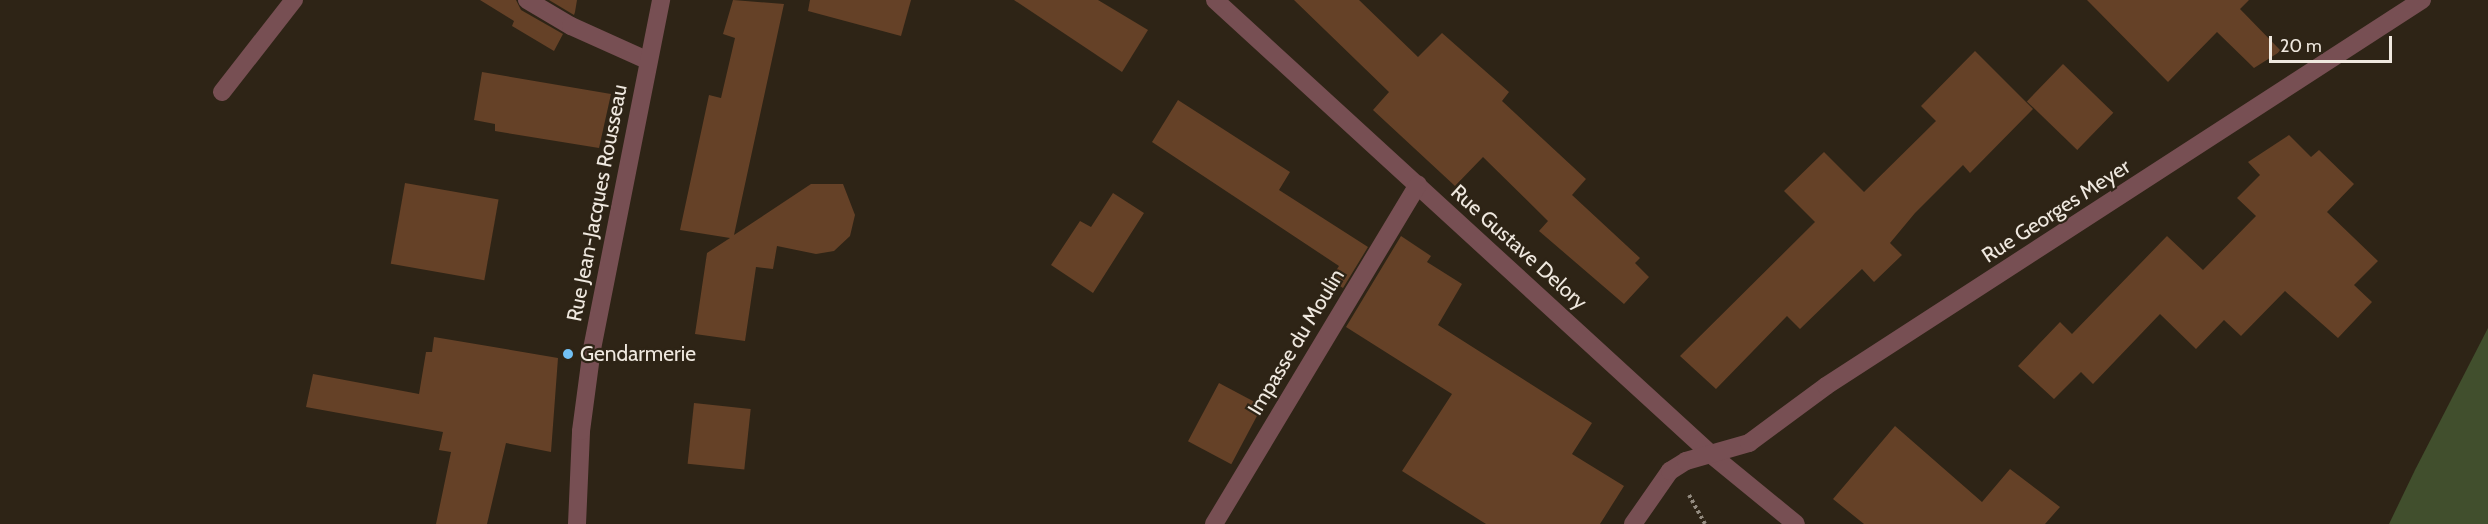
<!DOCTYPE html>
<html>
<head>
<meta charset="utf-8">
<style>
  body { margin:0 }
  #map { position:relative; width:2488px; height:524px; overflow:hidden; background:#2e2416; font-family:Cabin,sans-serif }
  div>[style] { position:absolute }
  .green>* { inset:0; background:#414f2d }
  .building>* { inset:0; background:#654127; transform-origin:0 0 }
  .path>* { height:4px; margin-top:-2px; transform-origin:0; background:repeating-linear-gradient(90deg,#938b80 0 3px,transparent 0 6px) }
  .minor>* { height:18px; margin:-9px; padding:0 9px; transform-origin:9px; border-radius:9px; background:#774f53 }
  .dots>* { width:16px; height:16px; translate:-50% -50%; box-sizing:border-box; border:3px solid #2e2416; border-radius:50% }
  span { translate:-50% -50%; white-space:nowrap; text-align:center; line-height:1.15; -webkit-text-stroke:4.5px #2e2416; paint-order:stroke }
  .street-label { font-size:21px; color:#efe8df }
  .poi-label { font-size:21px; color:#efe8df }
  .left { translate:0 -50%; text-align:left }
  .scale { position:absolute; left:2269px; top:36px; width:123px; height:27px; box-sizing:border-box; border:3px solid #efe8df; border-top:0; padding-left:8px; font-size:18px; line-height:21px; white-space:nowrap; color:#efe8df; -webkit-text-stroke:4px #2e2416; paint-order:stroke }
</style>
</head>
<body>
<div id="map">
  <div class="green">
    <div style="clip-path:polygon(2488px 328px,2488px 524px,2389px 524px,2415px 470px)"></div>
  </div>
  <div class="building">
    <div style="clip-path:polygon(480px 0,516px 0,521px 10px,563px 34px,554px 51px,512px 26px,514px 21px)"></div>
    <div style="clip-path:polygon(549px 0,577px 0,575px 12px,574px 15px)"></div>
    <div style="clip-path:polygon(733px 0,784px 4px,734px 235px,811px 184px,843px 184px,855px 215px,850px 236px,834px 251px,816px 254px,777px 246px,773px 269px,756px 267px,745px 341px,695px 334px,707px 253px,730px 238px,680px 230px,709px 95px,721px 98px,735px 38px,723px 34px)"></div>
    <div style="clip-path:polygon(810px 0,911px 0,901px 36px,808px 11px)"></div>
    <div style="clip-path:polygon(1014px 0,1098px 0,1148px 30px,1122px 72px)"></div>
    <div style="clip-path:polygon(1294px 0,1359px 0,1418px 57px,1442px 33px,1509px 92px,1502px 101px,1586px 179px,1572px 195px,1640px 258px,1635px 263px,1649px 277px,1624px 304px,1539px 231px,1548px 221px,1483px 157px,1455px 186px,1373px 110px,1389px 92px)"></div>
    <div style="clip-path:polygon(2087px 0,2249px 0,2240px 9px,2281px 51px,2254px 68px,2217px 32px,2168px 82px)"></div>
    <div style="clip-path:polygon(1975px 51px,2033px 109px,1970px 173px,1963px 165px,1915px 213px,1890px 243px,1902px 255px,1874px 282px,1862px 269px,1800px 329px,1787px 316px,1716px 389px,1680px 356px,1815px 222px,1784px 191px,1824px 152px,1864px 192px,1936px 121px,1921px 106px)"></div>
    <div style="left:2063px;top:64px;width:70px;height:52px;rotate:44deg"></div>
    <div style="clip-path:polygon(482px 72px,611px 94px,599px 148px,495px 131px,495px 124px,474px 120px)"></div>
    <div style="clip-path:polygon(1178px 100px,1290px 172px,1279px 190px,1368px 247px,1343px 288px,1330px 280px,1339px 266px,1152px 142px)"></div>
    <div style="clip-path:polygon(2289px 135px,2311px 157px,2319px 150px,2354px 184px,2327px 212px,2378px 261px,2354px 285px,2372px 302px,2338px 338px,2285px 291px,2241px 336px,2224px 320px,2196px 349px,2160px 314px,2093px 384px,2081px 372px,2054px 399px,2018px 366px,2060px 322px,2072px 334px,2167px 236px,2203px 270px,2256px 216px,2237px 198px,2260px 175px,2248px 162px)"></div>
    <div style="left:405px;top:183px;width:95px;height:82px;rotate:10deg"></div>
    <div style="clip-path:polygon(1113px 193px,1144px 213px,1093px 293px,1051px 265px,1080px 221px,1091px 227px)"></div>
    <div style="clip-path:polygon(1401px 236px,1431px 256px,1427px 262px,1462px 284px,1438px 325px,1592px 423px,1572px 454px,1624px 486px,1600px 524px,1486px 524px,1402px 471px,1452px 394px,1346px 327px)"></div>
    <div style="clip-path:polygon(434px 337px,558px 358px,551px 452px,506px 443px,487px 524px,436px 524px,451px 452px,439px 450px,443px 432px,306px 407px,313px 374px,419px 394px,426px 352px,432px 352px)"></div>
    <div style="left:1219px;top:383px;width:49px;height:66px;rotate:28deg"></div>
    <div style="left:694px;top:403px;width:57px;height:61px;rotate:6deg"></div>
    <div style="clip-path:polygon(1895px 426px,1982px 502px,2010px 469px,2060px 507px,2045px 524px,1864px 524px,1833px 499px)"></div>
  </div>
  <div class="path">
    <div style="left:1689px;top:495px;width:33px;rotate:61deg"></div>
  </div>
  <div class="minor">
    <div style="left:527px;top:0;width:51px;rotate:30.6deg"></div>
    <div style="left:571px;top:26px;width:85px;rotate:24.2deg"></div>
    <div style="left:1215px;top:0;width:675px;rotate:42.48deg"></div>
    <div style="left:1713px;top:456px;width:107px;rotate:39.3deg"></div>
    <div style="left:222px;top:92px;width:117px;rotate:-52deg"></div>
    <div style="left:577px;top:524px;width:93px;rotate:-87.5deg"></div>
    <div style="left:581px;top:431px;width:83px;rotate:-82.4deg"></div>
    <div style="left:592px;top:349px;width:356px;rotate:-78.8deg"></div>
    <div style="left:1214px;top:524px;width:396px;rotate:-59deg"></div>
    <div style="left:1633px;top:524px;width:65px;rotate:-55.1deg"></div>
    <div style="left:1670px;top:471px;width:19px;rotate:-32deg"></div>
    <div style="left:1686px;top:461px;width:66px;rotate:-15.9deg"></div>
    <div style="left:1749px;top:443px;width:96px;rotate:-36.5deg"></div>
    <div style="left:1826px;top:386px;width:710px;rotate:-32.93deg"></div>
  </div>
  <div class="dots">
    <div style="left:568px;top:354px;background:#72c1f5"></div>
  </div>
  <div class="street-label">
    <span style="left:597px;top:203px;rotate:-79deg">Rue Jean-Jacques Rousseau</span>
    <span style="left:2056px;top:211px;rotate:-33deg">Rue Georges Meyer</span>
    <span style="left:1519px;top:247px;rotate:42deg">Rue Gustave Delory</span>
    <span style="left:1296px;top:342px;rotate:-59deg">Impasse du Moulin</span>
  </div>
  <div class="poi-label">
    <span class="left" style="left:580px;top:354px">Gendarmerie</span>
  </div>
  <div class="scale">20 m</div>
</div>
</body>
</html>
